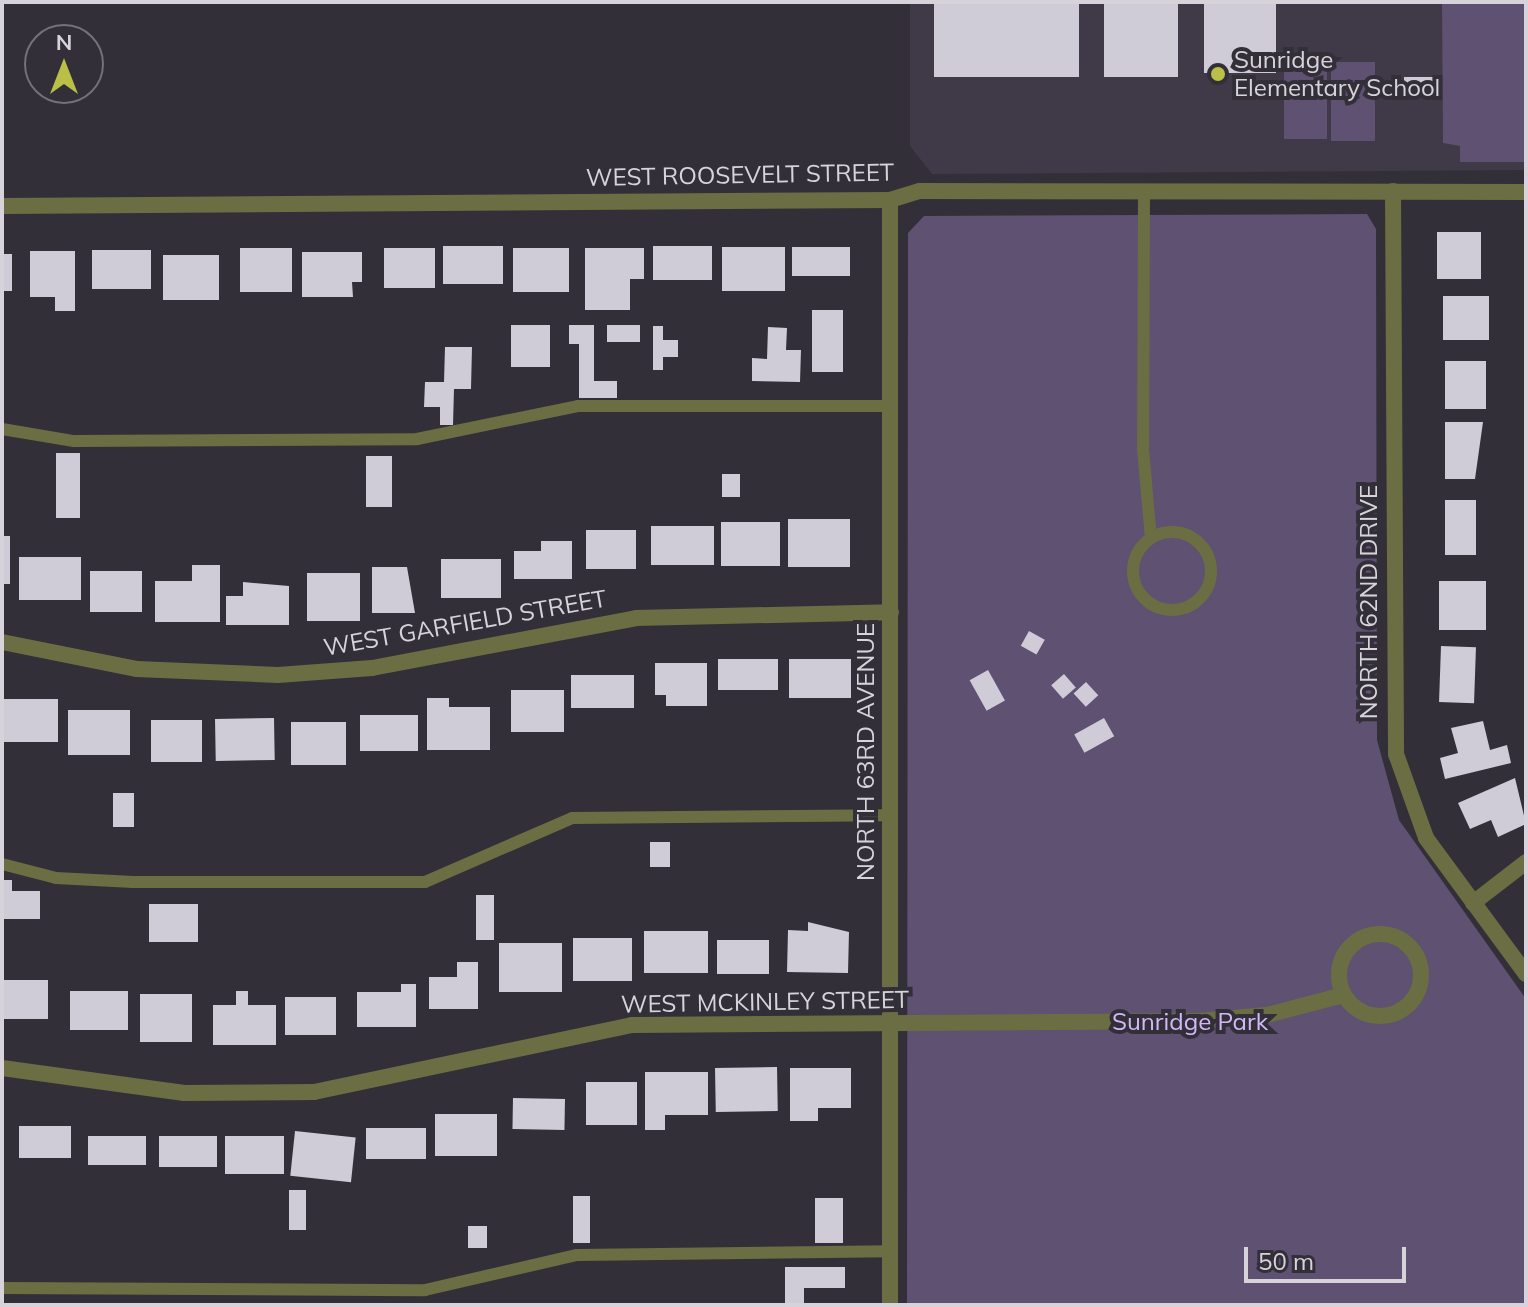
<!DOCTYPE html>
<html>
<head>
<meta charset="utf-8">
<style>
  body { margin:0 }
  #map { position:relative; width:1528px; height:1307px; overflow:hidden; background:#332f39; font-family:Mulish,sans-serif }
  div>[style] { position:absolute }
  .built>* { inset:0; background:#3f3948 }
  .green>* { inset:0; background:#5e5171; transform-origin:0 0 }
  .building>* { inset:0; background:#cfcbd7; transform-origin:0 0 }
  .lane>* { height:12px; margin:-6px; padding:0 6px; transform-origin:6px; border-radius:6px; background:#6b6e42 }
  .lane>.ring { margin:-6px; padding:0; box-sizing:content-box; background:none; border:12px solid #6b6e42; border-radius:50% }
  .street>* { height:16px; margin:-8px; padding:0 8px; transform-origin:8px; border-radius:8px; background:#6b6e42 }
  .street>.ring { margin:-8px; padding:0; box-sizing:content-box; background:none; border:16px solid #6b6e42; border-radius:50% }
  .dots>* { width:22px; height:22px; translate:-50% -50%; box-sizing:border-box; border:4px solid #332f39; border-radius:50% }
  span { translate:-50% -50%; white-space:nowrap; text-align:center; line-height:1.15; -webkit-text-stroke:8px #332f39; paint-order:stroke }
  .poi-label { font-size:24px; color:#d6d4da }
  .left { translate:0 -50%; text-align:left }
  .street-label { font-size:24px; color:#d6d4da }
  .park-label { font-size:24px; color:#d1b8f7 }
  .frame { position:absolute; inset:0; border:4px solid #d6d4da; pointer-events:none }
  .north { position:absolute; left:24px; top:24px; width:80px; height:80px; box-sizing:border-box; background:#332f39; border:2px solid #747179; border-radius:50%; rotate:0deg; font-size:22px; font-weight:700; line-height:32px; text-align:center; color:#d6d4da }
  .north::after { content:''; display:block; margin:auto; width:28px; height:36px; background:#bac045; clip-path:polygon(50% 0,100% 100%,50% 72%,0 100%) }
  .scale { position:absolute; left:1244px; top:1247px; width:162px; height:36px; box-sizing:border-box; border:4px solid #d6d4da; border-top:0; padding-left:10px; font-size:24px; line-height:28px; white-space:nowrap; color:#d6d4da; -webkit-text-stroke:6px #332f39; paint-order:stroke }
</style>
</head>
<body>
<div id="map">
  <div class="built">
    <div style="clip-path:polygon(910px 2px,1526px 2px,1526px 170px,932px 174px,910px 146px)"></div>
  </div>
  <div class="green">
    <div style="clip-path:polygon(1526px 2px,1526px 162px,1460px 162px,1460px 146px,1443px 143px,1442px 3px)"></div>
    <div style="left:1327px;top:62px;width:77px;height:43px;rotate:90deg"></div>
    <div style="left:1331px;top:62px;width:44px;height:79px"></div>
    <div style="clip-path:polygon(1367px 214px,1376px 229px,1377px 740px,1399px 820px,1526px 999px,1526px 1305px,907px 1305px,908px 233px,924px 216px)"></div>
  </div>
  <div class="building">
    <div style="left:934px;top:2px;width:145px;height:75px"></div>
    <div style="left:1104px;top:2px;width:74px;height:75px"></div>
    <div style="left:1204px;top:2px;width:72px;height:71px"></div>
    <div style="left:1404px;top:77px;width:35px;height:17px"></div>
    <div style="left:1437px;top:232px;width:44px;height:47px"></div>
    <div style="left:443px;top:246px;width:60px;height:38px"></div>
    <div style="left:653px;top:246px;width:59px;height:34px"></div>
    <div style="left:722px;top:247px;width:63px;height:44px"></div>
    <div style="left:792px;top:247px;width:58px;height:29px"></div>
    <div style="left:240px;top:248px;width:52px;height:44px"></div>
    <div style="left:384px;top:248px;width:51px;height:40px"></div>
    <div style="left:513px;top:248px;width:56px;height:44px"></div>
    <div style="clip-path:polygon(585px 248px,644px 248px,644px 279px,630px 279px,630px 310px,585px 310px)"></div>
    <div style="left:92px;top:250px;width:59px;height:39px"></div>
    <div style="clip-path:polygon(30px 251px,75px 251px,75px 311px,55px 311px,55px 297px,30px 297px)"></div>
    <div style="clip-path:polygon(302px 252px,362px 252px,362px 282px,352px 282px,353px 297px,302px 297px)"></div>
    <div style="left:2px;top:254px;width:10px;height:37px"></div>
    <div style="left:163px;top:255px;width:56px;height:45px"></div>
    <div style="left:1443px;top:296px;width:46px;height:44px"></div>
    <div style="left:812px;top:310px;width:31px;height:62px"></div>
    <div style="left:511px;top:325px;width:39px;height:42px"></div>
    <div style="clip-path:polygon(569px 325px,594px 325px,594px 381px,617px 381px,617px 398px,579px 398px,579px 344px,569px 344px)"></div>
    <div style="left:607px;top:325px;width:33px;height:17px"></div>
    <div style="clip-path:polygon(653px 326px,663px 326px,663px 340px,678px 340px,678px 357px,663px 357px,663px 370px,653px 370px)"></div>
    <div style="clip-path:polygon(768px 327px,787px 328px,786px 350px,801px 350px,800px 382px,752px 381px,752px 358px,767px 359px)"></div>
    <div style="clip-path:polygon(445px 347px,472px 347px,471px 389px,454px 389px,453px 425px,440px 425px,440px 407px,424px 407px,425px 382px,444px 382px)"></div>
    <div style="left:1445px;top:361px;width:41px;height:48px"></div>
    <div style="clip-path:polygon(1445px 422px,1483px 422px,1475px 479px,1445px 479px)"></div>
    <div style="left:56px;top:453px;width:24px;height:65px"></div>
    <div style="left:366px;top:456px;width:26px;height:51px"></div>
    <div style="left:722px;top:474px;width:18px;height:23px"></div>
    <div style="left:1445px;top:500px;width:31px;height:55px"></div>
    <div style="left:788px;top:519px;width:62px;height:48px"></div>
    <div style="left:721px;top:522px;width:59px;height:44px"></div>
    <div style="left:651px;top:526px;width:63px;height:39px"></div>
    <div style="left:586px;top:530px;width:50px;height:39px"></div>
    <div style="left:2px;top:536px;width:8px;height:48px"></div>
    <div style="clip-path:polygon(541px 541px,572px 541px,572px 579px,514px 579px,514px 551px,541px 551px)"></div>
    <div style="left:19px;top:557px;width:62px;height:43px"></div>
    <div style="left:441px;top:559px;width:60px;height:39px"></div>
    <div style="clip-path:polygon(192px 565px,220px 565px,220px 622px,155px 622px,155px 581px,192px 581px)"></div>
    <div style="clip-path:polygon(372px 567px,407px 567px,415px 613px,372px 613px)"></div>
    <div style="left:90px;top:571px;width:52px;height:41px"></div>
    <div style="left:307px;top:573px;width:53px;height:48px"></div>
    <div style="left:1439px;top:581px;width:47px;height:49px"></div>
    <div style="clip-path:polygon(243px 582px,289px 586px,289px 625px,226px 625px,226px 596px,243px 596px)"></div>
    <div style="left:1029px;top:631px;width:18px;height:17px;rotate:29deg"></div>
    <div style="left:1441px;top:646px;width:35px;height:56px;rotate:2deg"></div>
    <div style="left:718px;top:659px;width:60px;height:31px"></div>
    <div style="left:789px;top:659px;width:62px;height:39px"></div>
    <div style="clip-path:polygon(655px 663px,707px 663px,707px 706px,666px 706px,666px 695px,655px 695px)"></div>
    <div style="left:988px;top:670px;width:35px;height:21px;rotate:61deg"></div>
    <div style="left:1064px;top:674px;width:18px;height:17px;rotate:49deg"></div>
    <div style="left:571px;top:675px;width:63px;height:33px"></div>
    <div style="left:1086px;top:682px;width:18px;height:17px;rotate:47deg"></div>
    <div style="left:511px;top:690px;width:53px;height:42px"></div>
    <div style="clip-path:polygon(427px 698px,449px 698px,449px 707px,490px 707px,490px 750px,427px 750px)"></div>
    <div style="left:2px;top:699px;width:56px;height:43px"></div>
    <div style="left:68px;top:710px;width:62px;height:45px"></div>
    <div style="left:360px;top:715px;width:58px;height:36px"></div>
    <div style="left:274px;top:718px;width:42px;height:59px;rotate:89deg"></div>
    <div style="left:1104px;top:718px;width:21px;height:34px;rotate:61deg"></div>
    <div style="left:151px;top:720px;width:51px;height:42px"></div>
    <div style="clip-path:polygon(1483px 721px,1490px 750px,1507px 745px,1511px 763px,1445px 779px,1440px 758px,1458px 753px,1451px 728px)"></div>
    <div style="left:291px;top:722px;width:55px;height:43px"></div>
    <div style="clip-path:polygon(1515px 778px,1526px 824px,1498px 837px,1491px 820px,1470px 829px,1458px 803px)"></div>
    <div style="left:113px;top:793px;width:21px;height:34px"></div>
    <div style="left:650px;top:842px;width:20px;height:25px"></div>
    <div style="clip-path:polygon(2px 880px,12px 880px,12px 891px,40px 891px,40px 919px,2px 919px)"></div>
    <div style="left:476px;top:895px;width:18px;height:45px"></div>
    <div style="left:149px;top:904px;width:49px;height:38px"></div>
    <div style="clip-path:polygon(808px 922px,849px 932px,848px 973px,787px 972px,788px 930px,808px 931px)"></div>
    <div style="left:644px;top:931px;width:64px;height:42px"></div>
    <div style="left:573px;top:938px;width:59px;height:43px"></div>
    <div style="left:717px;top:940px;width:52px;height:34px"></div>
    <div style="left:499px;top:943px;width:63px;height:49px"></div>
    <div style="clip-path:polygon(457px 962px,478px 962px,478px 1009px,429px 1009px,429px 977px,457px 977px)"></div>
    <div style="left:2px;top:980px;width:46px;height:39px"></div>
    <div style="clip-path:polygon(401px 984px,416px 984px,416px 1027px,357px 1027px,357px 992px,401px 992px)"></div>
    <div style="left:70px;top:991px;width:58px;height:39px"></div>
    <div style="clip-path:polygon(236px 991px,248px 991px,248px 1005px,276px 1005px,276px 1045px,213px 1045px,213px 1005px,236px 1005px)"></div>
    <div style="left:140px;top:994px;width:52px;height:48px"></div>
    <div style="left:285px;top:997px;width:51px;height:38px"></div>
    <div style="left:777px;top:1067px;width:44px;height:62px;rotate:89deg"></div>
    <div style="clip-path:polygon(790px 1068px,851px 1068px,851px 1108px,818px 1108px,818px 1121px,790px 1121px)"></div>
    <div style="clip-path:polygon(645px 1072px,708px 1072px,708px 1115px,665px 1115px,665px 1130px,645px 1130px)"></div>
    <div style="left:586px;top:1082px;width:51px;height:43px"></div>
    <div style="left:513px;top:1098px;width:52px;height:31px;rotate:1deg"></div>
    <div style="left:435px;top:1114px;width:62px;height:42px"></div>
    <div style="left:19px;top:1126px;width:52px;height:32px"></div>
    <div style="left:366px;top:1128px;width:60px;height:31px"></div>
    <div style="left:295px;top:1131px;width:61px;height:45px;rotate:6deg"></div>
    <div style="left:88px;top:1136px;width:58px;height:29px"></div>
    <div style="left:159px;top:1136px;width:58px;height:31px"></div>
    <div style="left:225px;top:1136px;width:59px;height:38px"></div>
    <div style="left:289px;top:1190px;width:17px;height:40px"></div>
    <div style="left:573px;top:1196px;width:17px;height:47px"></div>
    <div style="left:815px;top:1198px;width:28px;height:45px"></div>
    <div style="left:468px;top:1226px;width:19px;height:22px"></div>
    <div style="clip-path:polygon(785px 1267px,845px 1267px,845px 1288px,804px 1288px,804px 1305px,785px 1305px)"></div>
  </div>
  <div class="lane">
    <div style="left:1144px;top:191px;width:258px;rotate:90.2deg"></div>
    <div style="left:1143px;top:449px;width:89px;rotate:84.9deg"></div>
    <div style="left:2px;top:429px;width:73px;rotate:9.5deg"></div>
    <div style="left:74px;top:441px;width:343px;rotate:-0.3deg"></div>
    <div style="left:417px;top:439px;width:164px;rotate:-11.6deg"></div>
    <div style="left:578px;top:406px;width:311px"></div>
    <div class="ring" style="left:1133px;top:532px;width:66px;height:66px"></div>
    <div style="left:2px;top:864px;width:56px;rotate:14.5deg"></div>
    <div style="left:56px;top:878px;width:77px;rotate:3deg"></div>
    <div style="left:133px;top:882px;width:292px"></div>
    <div style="left:425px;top:882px;width:160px;rotate:-23.5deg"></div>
    <div style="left:572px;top:818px;width:318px;rotate:-0.5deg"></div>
    <div style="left:2px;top:1288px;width:423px;rotate:0.3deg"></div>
    <div style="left:425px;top:1290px;width:156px;rotate:-13deg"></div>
    <div style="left:577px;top:1255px;width:313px;rotate:-0.7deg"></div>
  </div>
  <div class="street">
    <div style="left:1393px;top:191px;width:563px;rotate:89.69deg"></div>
    <div style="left:1396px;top:754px;width:89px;rotate:70.3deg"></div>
    <div style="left:1426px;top:838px;width:169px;rotate:53.7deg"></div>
    <div style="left:890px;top:200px;width:1105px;rotate:90deg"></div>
    <div style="left:2px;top:206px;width:888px;rotate:-0.39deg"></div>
    <div style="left:890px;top:200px;width:31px;rotate:-17deg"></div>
    <div style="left:920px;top:191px;width:606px;rotate:0.09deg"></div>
    <div style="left:2px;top:642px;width:138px;rotate:11.3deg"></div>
    <div style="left:137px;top:669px;width:141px;rotate:2.4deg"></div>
    <div style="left:278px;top:675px;width:94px;rotate:-4.3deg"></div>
    <div style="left:372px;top:668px;width:269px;rotate:-10.7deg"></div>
    <div style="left:636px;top:618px;width:255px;rotate:-1.3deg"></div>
    <div style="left:1473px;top:903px;width:67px;rotate:-37.7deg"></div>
    <div class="ring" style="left:1339px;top:934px;width:66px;height:66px"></div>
    <div style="left:2px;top:1068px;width:184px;rotate:7.8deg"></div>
    <div style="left:184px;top:1093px;width:130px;rotate:-0.4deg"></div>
    <div style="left:314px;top:1092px;width:325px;rotate:-11.9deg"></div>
    <div style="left:632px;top:1025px;width:566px;rotate:-0.4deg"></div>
    <div style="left:1198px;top:1021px;width:69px;rotate:-5deg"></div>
    <div style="left:1267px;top:1015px;width:79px;rotate:-14.7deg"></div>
  </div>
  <div class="dots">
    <div style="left:1218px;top:74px;background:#bac045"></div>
  </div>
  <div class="poi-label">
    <span class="left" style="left:1234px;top:74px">Sunridge<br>Elementary School</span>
  </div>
  <div class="street-label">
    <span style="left:740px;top:175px;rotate:-1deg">WEST ROOSEVELT STREET</span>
    <span style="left:1369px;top:602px;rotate:-90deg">NORTH 62ND DRIVE</span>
    <span style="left:465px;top:623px;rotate:-10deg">WEST GARFIELD STREET</span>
    <span style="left:866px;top:752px;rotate:-90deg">NORTH 63RD AVENUE</span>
    <span style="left:765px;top:1002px;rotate:-1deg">WEST MCKINLEY STREET</span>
  </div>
  <div class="park-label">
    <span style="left:1190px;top:1022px">Sunridge Park</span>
  </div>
  <div class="frame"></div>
  <div class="north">N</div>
  <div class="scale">50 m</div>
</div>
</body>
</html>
